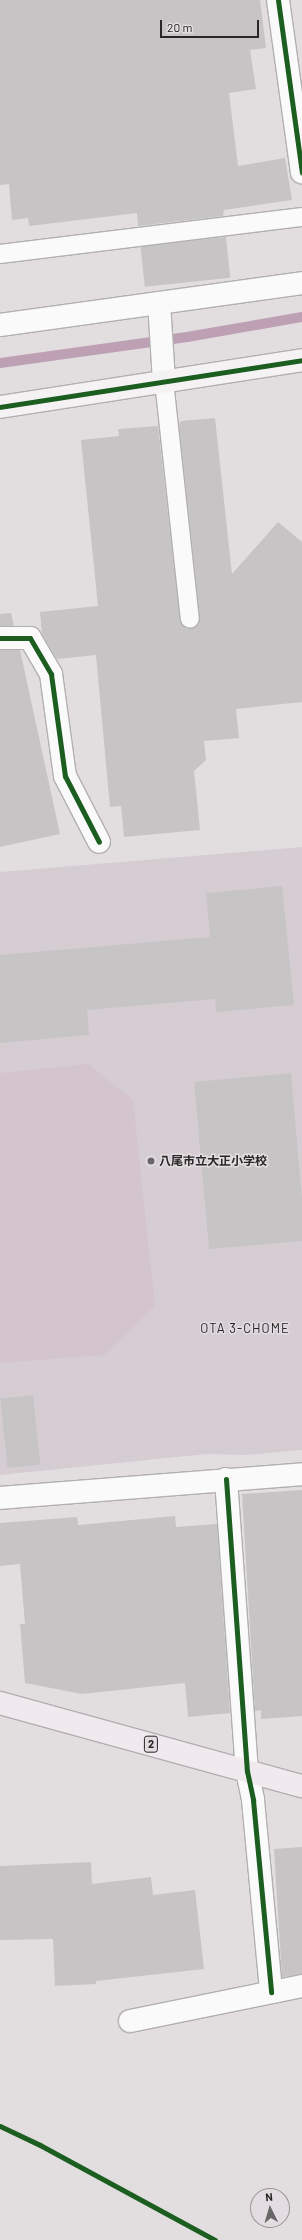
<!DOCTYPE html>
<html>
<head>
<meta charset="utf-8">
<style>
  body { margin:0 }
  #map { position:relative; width:302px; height:2240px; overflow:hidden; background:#e2dee0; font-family:Barlow,"Noto Sans JP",sans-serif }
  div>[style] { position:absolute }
  .built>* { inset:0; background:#d6cdd3 }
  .green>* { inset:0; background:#d4c4ce }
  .stream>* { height:10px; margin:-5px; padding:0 5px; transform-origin:5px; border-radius:5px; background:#bea0b5 }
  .building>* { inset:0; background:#c6c4c5; transform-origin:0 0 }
  .roads { filter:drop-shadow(1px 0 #b2afb1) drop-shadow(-1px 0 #b2afb1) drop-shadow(0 1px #b2afb1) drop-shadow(0 -1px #b2afb1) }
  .lane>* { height:18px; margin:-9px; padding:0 9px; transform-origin:9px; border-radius:9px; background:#fbfafa }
  .street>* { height:22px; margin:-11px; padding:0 11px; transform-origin:11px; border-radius:11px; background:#fbfafa }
  .secondary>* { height:22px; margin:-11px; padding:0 11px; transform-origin:11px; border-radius:11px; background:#f5f2f4 }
  .primary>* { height:22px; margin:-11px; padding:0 11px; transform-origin:11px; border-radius:11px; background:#f0eaee }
  .cycleway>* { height:5px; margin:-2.5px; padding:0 2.5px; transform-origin:2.5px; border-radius:2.5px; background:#1b5e20 }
  .dots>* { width:11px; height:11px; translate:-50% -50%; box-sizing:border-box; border:2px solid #e3dde1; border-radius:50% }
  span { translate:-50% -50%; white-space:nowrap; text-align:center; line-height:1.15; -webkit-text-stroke:3px #e3dde1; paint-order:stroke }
  .shield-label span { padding:1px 3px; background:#e3dde1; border:1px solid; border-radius:3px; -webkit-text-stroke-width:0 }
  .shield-label { font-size:11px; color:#282627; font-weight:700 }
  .poi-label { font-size:12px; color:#282627; font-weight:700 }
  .left { translate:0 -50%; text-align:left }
  .neighbourhood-label { font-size:13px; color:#282627; letter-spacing:1px }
  .north { position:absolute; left:250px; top:2188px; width:40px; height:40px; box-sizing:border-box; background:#e3dde1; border:1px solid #989497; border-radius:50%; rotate:355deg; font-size:11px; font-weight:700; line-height:16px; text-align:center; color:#282627 }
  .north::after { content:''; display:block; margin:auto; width:14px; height:18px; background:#696668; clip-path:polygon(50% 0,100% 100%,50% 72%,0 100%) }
  .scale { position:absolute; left:160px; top:20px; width:99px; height:18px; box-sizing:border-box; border:2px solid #282627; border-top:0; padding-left:5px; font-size:12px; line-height:14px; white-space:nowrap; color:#282627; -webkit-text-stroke:3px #e3dde1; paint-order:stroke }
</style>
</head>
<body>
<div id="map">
  <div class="built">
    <div style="clip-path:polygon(302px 847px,302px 1450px,246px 1455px,207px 1454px,0 1475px,0 872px)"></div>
  </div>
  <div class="green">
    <div style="clip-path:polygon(88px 1064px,133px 1100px,155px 1306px,105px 1355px,0 1363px,0 1073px)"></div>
  </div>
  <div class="stream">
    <div style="left:0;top:363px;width:189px;rotate:-7.9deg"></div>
    <div style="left:187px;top:337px;width:117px;rotate:-9.9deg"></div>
  </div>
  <div class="building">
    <div style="clip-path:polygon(0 0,260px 0,266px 48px,250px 50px,256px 89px,229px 93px,238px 166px,285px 158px,292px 200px,224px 210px,223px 216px,138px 226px,137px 213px,29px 226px,28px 218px,12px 220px,9px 184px,0 185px)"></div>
    <div style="left:226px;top:237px;width:41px;height:86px;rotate:84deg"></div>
    <div style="clip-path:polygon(215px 418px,232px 574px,278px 522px,302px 542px,302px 702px,236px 709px,239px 738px,204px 741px,206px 760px,194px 771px,200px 830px,124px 837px,121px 806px,110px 807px,96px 655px,57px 659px,42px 634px,40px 612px,98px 606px,81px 440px,119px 436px,118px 429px,158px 426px,180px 620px,186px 629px,196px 627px,200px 618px,179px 424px,181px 421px)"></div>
    <div style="clip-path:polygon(11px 613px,14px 626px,0 626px,0 614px)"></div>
    <div style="clip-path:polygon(0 650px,20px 650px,60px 834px,0 847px)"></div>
    <div style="clip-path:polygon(282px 886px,294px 1005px,216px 1012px,215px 999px,87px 1010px,89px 1035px,0 1043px,0 955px,210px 937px,206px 893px)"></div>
    <div style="clip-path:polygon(291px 1073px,302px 1199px,302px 1241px,209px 1249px,194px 1082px)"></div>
    <div style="left:33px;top:1395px;width:70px;height:33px;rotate:84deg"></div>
    <div style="clip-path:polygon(302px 1490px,302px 1716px,261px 1719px,261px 1710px,255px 1711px,242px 1494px)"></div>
    <div style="clip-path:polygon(175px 1516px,176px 1527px,217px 1524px,230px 1713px,188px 1717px,185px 1683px,82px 1694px,25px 1683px,20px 1624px,25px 1624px,20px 1564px,0 1566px,0 1523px,77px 1517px,78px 1525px)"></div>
    <div style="clip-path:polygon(302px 1847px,302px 1974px,282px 1977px,274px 1849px)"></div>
    <div style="clip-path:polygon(91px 1862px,92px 1884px,151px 1877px,153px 1895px,195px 1890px,204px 1969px,96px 1981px,96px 1984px,55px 1986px,53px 1939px,0 1940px,0 1866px)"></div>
  </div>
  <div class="roads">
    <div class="lane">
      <div style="left:0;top:254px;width:304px;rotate:-7deg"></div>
      <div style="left:164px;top:381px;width:239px;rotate:83.8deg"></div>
    </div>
    <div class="street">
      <div style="left:278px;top:0;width:174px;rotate:82.1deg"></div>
      <div style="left:159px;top:303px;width:78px;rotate:86.3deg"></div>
      <div style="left:0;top:325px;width:305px;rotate:-7.9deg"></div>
      <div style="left:0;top:638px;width:30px"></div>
      <div style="left:30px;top:638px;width:42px;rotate:59.7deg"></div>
      <div style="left:51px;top:674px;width:103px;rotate:82.2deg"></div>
      <div style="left:65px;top:776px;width:74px;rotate:62.7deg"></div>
      <div style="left:226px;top:1479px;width:293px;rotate:85.9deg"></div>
      <div style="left:247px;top:1771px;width:30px;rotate:78deg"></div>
      <div style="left:253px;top:1800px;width:193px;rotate:84.6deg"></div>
      <div style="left:0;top:1498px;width:303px;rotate:-4.5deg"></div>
      <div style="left:130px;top:2021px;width:176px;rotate:-11.5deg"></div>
    </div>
    <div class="secondary">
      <div style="left:0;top:407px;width:306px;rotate:-8.8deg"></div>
    </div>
    <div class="primary">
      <div style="left:0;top:1703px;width:313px;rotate:15.4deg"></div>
    </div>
  </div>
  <div class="cycleway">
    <div style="left:278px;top:0;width:174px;rotate:82.1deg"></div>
    <div style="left:0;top:407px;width:306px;rotate:-8.8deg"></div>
    <div style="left:0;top:638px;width:30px"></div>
    <div style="left:30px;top:638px;width:42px;rotate:59.7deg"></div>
    <div style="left:51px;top:674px;width:103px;rotate:82.2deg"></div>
    <div style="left:65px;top:776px;width:74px;rotate:62.7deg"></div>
    <div style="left:226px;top:1479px;width:293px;rotate:85.9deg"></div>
    <div style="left:247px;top:1771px;width:30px;rotate:78deg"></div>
    <div style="left:253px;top:1800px;width:193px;rotate:84.6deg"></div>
    <div style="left:0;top:2126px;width:44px;rotate:25.4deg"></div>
    <div style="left:40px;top:2145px;width:199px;rotate:28.5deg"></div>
  </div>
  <div class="dots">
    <div style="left:151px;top:1161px;background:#696668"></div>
  </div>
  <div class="shield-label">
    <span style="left:151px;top:1744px">2</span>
  </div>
  <div class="poi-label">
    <span class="left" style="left:159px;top:1161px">八尾市立大正小学校</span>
  </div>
  <div class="neighbourhood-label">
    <span style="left:245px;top:1328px">OTA 3-CHOME</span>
  </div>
  <div class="north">N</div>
  <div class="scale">20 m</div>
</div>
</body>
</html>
